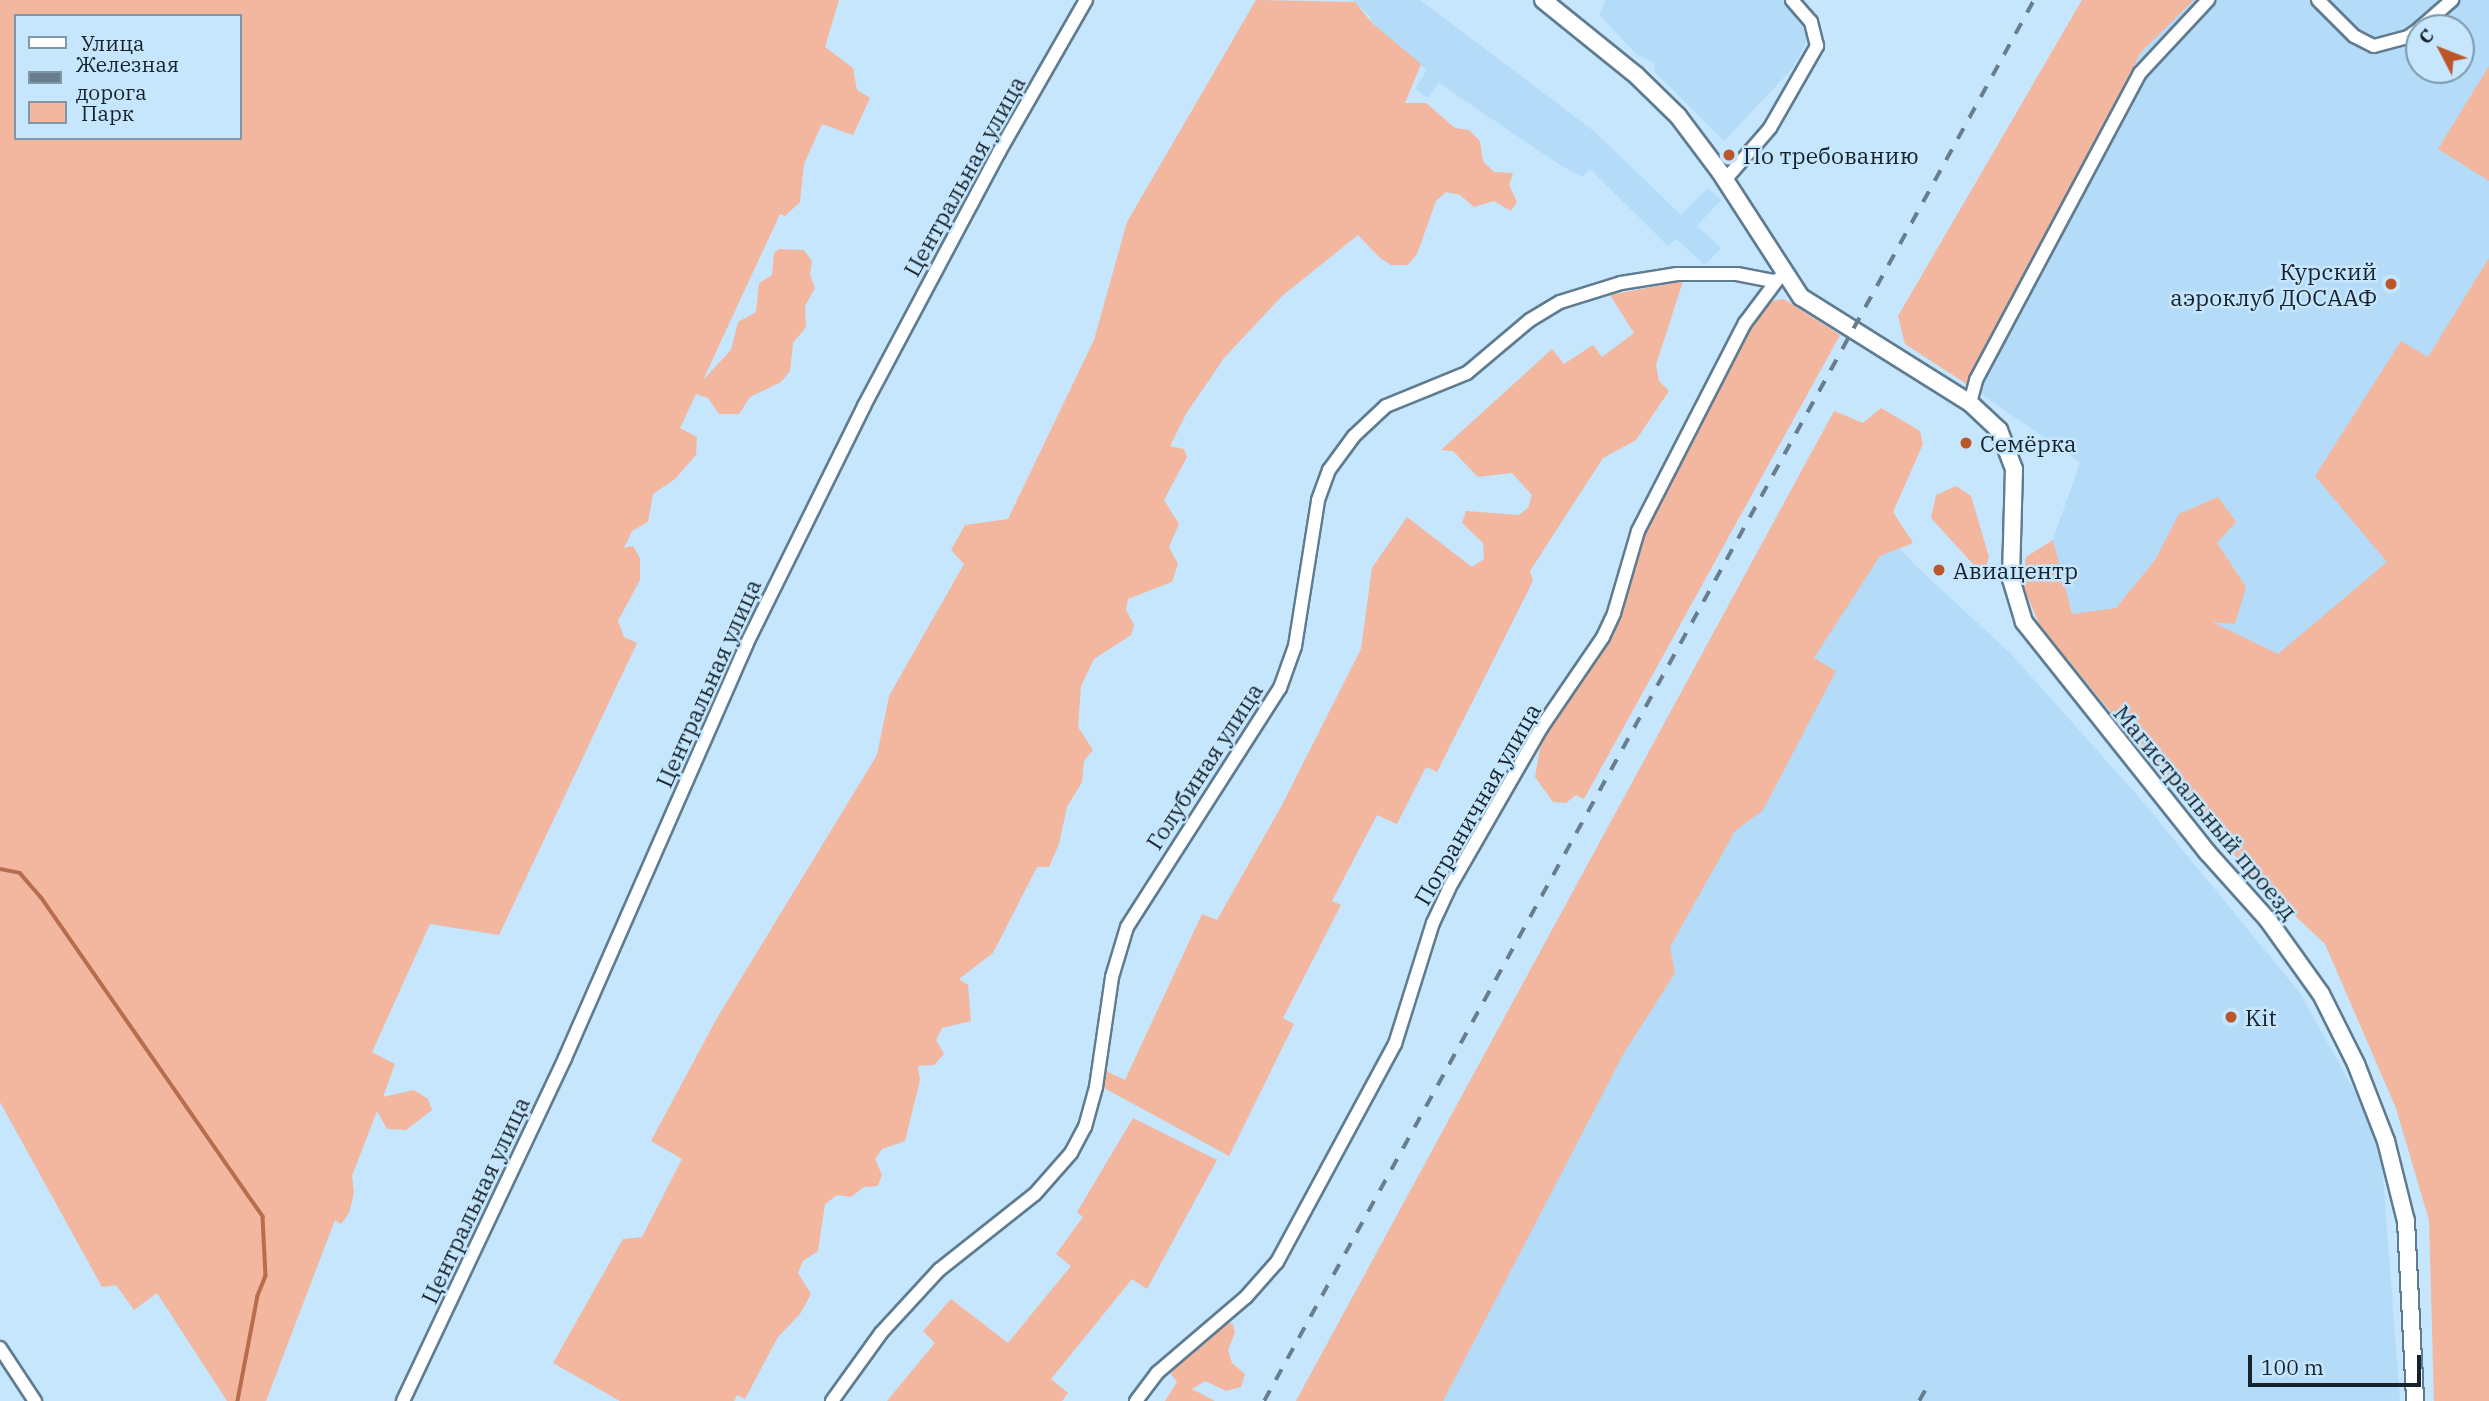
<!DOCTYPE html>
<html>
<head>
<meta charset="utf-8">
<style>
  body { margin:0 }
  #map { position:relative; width:2489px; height:1401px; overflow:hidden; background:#c5e6fd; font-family:"IBM Plex Serif",serif }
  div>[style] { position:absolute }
  .built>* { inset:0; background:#b4dbf7 }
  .green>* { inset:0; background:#f3b69e }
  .stream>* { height:3.5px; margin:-1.75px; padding:0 1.75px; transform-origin:1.75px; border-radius:1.75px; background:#b96d4f }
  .roads { filter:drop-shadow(2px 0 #5f7c91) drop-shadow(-2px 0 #5f7c91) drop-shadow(0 2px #5f7c91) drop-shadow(0 -2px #5f7c91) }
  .street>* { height:12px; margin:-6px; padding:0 6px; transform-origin:6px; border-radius:6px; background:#fff }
  .secondary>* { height:16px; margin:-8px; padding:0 8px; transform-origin:8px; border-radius:8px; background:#fff }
  .rail>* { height:3.5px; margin-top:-1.75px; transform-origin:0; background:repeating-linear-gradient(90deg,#687e8e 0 12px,transparent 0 24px) }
  .dots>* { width:19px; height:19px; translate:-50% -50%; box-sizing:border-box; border:4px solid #c5e6fd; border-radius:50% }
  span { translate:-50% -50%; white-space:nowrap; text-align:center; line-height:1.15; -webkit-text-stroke:5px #c5e6fd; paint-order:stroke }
  .poi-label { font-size:23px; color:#17232c }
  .left { translate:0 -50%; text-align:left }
  .right { translate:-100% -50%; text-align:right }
  .street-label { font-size:23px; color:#17232c }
  .legend { position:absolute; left:14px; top:14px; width:228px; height:126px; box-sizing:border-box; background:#c5e6fd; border:2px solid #7f98a9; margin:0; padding:9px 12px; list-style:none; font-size:21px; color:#17232c }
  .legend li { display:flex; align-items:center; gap:14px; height:35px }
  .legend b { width:35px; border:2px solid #7f98a9 }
  .north { position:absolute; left:2405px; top:14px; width:70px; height:70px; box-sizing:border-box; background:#c5e6fd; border:2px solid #7f98a9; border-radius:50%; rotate:312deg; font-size:19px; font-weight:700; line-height:28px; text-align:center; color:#17232c }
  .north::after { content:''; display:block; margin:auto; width:24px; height:32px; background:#bc5629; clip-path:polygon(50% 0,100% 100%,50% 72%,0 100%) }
  .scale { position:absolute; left:2248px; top:1355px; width:173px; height:32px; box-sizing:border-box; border:4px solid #17232c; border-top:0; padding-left:9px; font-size:21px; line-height:24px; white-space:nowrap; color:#17232c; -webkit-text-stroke:5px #c5e6fd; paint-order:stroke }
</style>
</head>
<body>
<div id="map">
  <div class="built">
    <div style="clip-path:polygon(1352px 0,1420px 0,1596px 133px,1681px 215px,1708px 188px,1721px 200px,1697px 226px,1721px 248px,1705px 265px,1676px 239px,1668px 246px,1590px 169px,1582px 177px,1557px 163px,1439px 83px,1428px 98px,1415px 89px,1427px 70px,1371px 23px,1371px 17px)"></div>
    <div style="clip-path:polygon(1606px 0,1785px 0,1809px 37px,1792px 69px,1724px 141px,1655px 72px,1654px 63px,1636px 54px,1599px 14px)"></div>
    <div style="clip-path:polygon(evenodd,2194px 0,2489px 0,2489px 1254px,2429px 1220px,2396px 1108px,2325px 943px,2232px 832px,2072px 614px,2053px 540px,2080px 462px,1968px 385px,2141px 52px,2194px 0,2419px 28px,2461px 28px,2461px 70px,2419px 70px,2419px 28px)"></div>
    <div style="clip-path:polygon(1811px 454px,1916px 566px,2011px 654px,2144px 803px,2300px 993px,2380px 1137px,2400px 1401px,1296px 1401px)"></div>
  </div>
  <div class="green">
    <div style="clip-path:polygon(evenodd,0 0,839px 0,825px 47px,853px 68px,857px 90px,870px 98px,853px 135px,822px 124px,804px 164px,800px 202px,785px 216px,780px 214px,703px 380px,731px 350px,738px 322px,756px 312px,759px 283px,772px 275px,774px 253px,779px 249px,804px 250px,812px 261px,810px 275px,815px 288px,805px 306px,806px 327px,793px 343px,790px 371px,781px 382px,750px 397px,739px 414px,719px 414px,708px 398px,696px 394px,680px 428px,697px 437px,696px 455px,675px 479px,653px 494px,648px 522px,632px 531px,624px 548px,633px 546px,640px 558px,640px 580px,618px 621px,624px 637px,637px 643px,499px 935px,430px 924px,372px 1052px,395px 1064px,383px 1097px,414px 1090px,428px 1099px,432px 1110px,406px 1130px,387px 1129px,377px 1111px,352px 1176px,354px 1193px,349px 1213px,341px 1224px,335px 1220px,266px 1401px,227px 1401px,157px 1293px,134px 1310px,116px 1285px,102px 1287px,0 1102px,0 0,16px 16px,240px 16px,240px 138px,16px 138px,16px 16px)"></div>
    <div style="clip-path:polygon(1256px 0,1355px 2px,1372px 23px,1421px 64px,1405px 103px,1426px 103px,1455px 128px,1469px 130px,1480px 141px,1483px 161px,1494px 172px,1513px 173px,1509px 185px,1517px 202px,1511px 211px,1494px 201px,1474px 207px,1460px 195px,1446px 192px,1436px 201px,1417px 254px,1408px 265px,1391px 265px,1380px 258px,1358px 235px,1282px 296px,1224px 358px,1186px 414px,1170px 446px,1184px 449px,1187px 457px,1164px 500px,1179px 524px,1169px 547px,1178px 564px,1172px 582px,1128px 599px,1126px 610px,1134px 625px,1131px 635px,1094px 659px,1081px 686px,1078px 727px,1093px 750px,1084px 761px,1082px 782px,1067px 807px,1059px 844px,1049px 867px,1037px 867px,993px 953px,959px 979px,968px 985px,971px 1021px,942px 1028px,936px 1040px,944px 1054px,934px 1065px,918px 1066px,920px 1080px,905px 1141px,882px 1149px,875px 1159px,882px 1175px,878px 1186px,864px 1187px,851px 1197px,837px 1195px,825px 1204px,818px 1251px,803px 1261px,798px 1273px,811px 1294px,800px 1314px,778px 1337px,745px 1399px,737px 1395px,734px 1401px,620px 1401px,553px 1363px,623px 1239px,642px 1237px,682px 1159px,651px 1141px,717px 1018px,877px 755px,889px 696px,964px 564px,951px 550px,965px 525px,1008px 519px,1094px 340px,1127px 222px)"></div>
    <div style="clip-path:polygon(2082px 0,2194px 0,2141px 52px,1968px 385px,1905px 344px,1898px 316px)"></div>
    <div style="clip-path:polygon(2489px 66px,2489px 181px,2438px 149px)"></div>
    <div style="clip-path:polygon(2489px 258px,2489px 1401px,2434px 1401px,2429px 1220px,2396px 1108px,2325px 944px,2252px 875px,2158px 770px,2040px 626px,2023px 586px,2026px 557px,2053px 540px,2072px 614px,2116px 608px,2155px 560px,2179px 514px,2218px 497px,2236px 522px,2217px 543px,2246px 587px,2235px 624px,2212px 622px,2278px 654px,2387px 562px,2315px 476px,2401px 341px,2428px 357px)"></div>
    <div style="clip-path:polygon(1683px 281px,1656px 365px,1659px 381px,1669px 391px,1636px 440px,1603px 458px,1530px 571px,1533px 581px,1437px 772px,1426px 767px,1397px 824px,1377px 815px,1332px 901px,1341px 905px,1283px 1018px,1294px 1024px,1229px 1156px,1104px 1088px,1106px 1071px,1125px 1080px,1202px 914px,1217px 920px,1282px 805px,1361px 649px,1372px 568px,1407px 517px,1472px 567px,1484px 559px,1483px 543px,1462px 523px,1466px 511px,1519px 515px,1528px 508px,1532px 495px,1512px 473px,1478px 477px,1453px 451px,1441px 450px,1552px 349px,1564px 364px,1593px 345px,1602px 357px,1634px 333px,1610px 295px)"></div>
    <div style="clip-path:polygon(1784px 299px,1840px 335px,1584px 799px,1576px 795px,1566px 803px,1553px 802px,1535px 777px,1541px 743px,1610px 634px,1645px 532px,1753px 319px,1771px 301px)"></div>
    <div style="clip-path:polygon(1881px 408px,1920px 431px,1923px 444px,1893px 512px,1913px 543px,1880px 556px,1814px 658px,1836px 671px,1763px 810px,1735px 831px,1670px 947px,1675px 973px,1624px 1053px,1443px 1401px,1296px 1401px,1834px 411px,1863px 423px)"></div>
    <div style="clip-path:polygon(1956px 486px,1971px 496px,1989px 557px,1983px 575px,1931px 518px,1936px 495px)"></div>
    <div style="clip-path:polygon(1133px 1118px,1217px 1160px,1147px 1289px,1132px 1279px,1051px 1379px,1068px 1393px,1062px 1401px,887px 1401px,935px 1343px,923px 1331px,951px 1299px,1008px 1343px,1071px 1266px,1056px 1254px,1083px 1217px,1077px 1212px)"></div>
    <div style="clip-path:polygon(1227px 1322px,1233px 1324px,1235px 1333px,1228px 1350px,1232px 1363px,1245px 1374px,1241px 1387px,1226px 1391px,1205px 1381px,1192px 1389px,1215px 1401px,1165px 1401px,1177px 1382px,1171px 1374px,1174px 1367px)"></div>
  </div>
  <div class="stream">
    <div style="left:0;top:869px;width:20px;rotate:11deg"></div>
    <div style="left:20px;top:873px;width:32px;rotate:49deg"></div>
    <div style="left:41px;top:897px;width:389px;rotate:55.2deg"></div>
    <div style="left:263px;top:1217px;width:59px;rotate:87.1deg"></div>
    <div style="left:266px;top:1276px;width:22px;rotate:112deg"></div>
    <div style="left:258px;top:1296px;width:107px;rotate:100.8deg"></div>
  </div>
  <div class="roads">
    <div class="street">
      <div style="left:2318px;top:0;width:51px;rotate:45deg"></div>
      <div style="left:2354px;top:36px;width:22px;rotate:27deg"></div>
      <div style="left:2374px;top:46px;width:35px;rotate:-15deg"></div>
      <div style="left:2408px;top:37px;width:14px;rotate:-36deg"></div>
      <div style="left:2420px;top:28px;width:43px;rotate:-41.2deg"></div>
      <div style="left:1725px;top:180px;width:69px;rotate:-49.1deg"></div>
      <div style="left:1770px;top:128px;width:95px;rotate:-60.2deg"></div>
      <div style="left:1817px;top:46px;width:25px;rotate:-104deg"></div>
      <div style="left:1811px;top:22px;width:29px;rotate:-131deg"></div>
      <div style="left:1970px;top:403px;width:24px;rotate:-75deg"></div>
      <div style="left:1976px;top:380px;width:348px;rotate:-61.9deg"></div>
      <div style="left:2140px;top:73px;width:100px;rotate:-47deg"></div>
      <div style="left:0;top:1348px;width:64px;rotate:56.6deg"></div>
      <div style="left:403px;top:1401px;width:379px;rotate:-64.7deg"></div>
      <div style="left:565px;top:1058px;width:451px;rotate:-66.3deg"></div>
      <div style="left:746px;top:645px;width:267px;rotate:-63.7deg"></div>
      <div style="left:864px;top:406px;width:288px;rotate:-62deg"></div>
      <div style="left:999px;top:152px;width:175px;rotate:-60.2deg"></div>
      <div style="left:832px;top:1401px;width:84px;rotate:-54.2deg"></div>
      <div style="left:881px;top:1333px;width:86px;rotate:-47.4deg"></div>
      <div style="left:939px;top:1270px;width:122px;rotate:-38.4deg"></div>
      <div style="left:1035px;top:1194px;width:55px;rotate:-48.7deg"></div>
      <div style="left:1071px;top:1153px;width:30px;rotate:-62deg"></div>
      <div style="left:1085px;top:1127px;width:41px;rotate:-74.6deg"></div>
      <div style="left:1096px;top:1087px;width:111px;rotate:-81.7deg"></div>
      <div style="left:1112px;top:977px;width:52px;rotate:-73.3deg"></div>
      <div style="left:1127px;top:927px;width:284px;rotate:-57.4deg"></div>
      <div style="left:1280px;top:688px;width:45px;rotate:-70.3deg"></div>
      <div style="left:1295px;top:646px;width:148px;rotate:-81deg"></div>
      <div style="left:1318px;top:500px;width:32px;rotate:-70deg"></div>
      <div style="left:1329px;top:470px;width:42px;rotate:-53.7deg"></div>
      <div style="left:1354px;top:436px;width:44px;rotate:-43.2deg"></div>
      <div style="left:1386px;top:406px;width:87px;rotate:-22.2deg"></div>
      <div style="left:1467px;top:373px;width:82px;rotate:-40.1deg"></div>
      <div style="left:1530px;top:320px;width:35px;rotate:-31deg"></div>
      <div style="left:1560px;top:302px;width:64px;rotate:-17.3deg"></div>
      <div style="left:1621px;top:283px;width:57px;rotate:-9.1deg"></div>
      <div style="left:1677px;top:274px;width:60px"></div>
      <div style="left:1737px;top:274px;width:38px;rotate:11deg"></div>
      <div style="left:1136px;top:1401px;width:35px;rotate:-53deg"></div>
      <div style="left:1157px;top:1373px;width:117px;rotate:-40.5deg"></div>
      <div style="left:1246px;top:1297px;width:47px;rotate:-48.5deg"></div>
      <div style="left:1277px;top:1262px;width:248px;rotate:-61.6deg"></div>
      <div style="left:1395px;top:1044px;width:127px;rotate:-72.6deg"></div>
      <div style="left:1433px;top:923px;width:38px;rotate:-65deg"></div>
      <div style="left:1449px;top:888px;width:185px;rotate:-60.1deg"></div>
      <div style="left:1541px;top:728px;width:110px;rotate:-55.7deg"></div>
      <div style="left:1603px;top:637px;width:26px;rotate:-65deg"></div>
      <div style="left:1614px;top:613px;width:85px;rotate:-73.7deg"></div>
      <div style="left:1638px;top:531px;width:234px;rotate:-62.8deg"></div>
      <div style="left:1745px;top:323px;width:55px;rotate:-53.1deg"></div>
    </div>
    <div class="secondary">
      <div style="left:1543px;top:0;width:119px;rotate:38.9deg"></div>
      <div style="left:1636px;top:75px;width:59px;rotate:44.3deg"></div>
      <div style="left:1678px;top:116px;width:70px;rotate:53.1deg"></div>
      <div style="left:1720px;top:172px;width:149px;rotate:57.1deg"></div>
      <div style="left:1801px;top:297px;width:199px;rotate:32.1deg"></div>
      <div style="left:1970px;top:403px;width:40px;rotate:43deg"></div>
      <div style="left:1999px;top:430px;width:42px;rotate:69deg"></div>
      <div style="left:2014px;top:469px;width:110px;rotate:91.6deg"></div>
      <div style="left:2011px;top:579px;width:45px;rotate:73.2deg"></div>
      <div style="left:2024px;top:622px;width:294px;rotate:51.5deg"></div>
      <div style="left:2207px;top:852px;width:91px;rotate:48.1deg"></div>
      <div style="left:2268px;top:920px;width:91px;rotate:54.4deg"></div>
      <div style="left:2321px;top:994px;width:78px;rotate:63.4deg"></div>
      <div style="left:2356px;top:1064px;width:83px;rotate:68.7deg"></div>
      <div style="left:2386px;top:1141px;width:82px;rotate:76deg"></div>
      <div style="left:2406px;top:1221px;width:180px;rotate:87.1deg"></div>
    </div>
  </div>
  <div class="rail">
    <div style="left:1264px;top:1401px;width:1599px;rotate:-61.21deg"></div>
    <div style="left:1919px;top:1401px;width:21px;rotate:-61deg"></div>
  </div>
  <div class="dots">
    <div style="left:1729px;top:155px;background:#bc5629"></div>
    <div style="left:2391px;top:284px;background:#bc5629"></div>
    <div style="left:1966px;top:443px;background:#bc5629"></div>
    <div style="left:1939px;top:570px;background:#bc5629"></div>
    <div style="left:2231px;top:1017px;background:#bc5629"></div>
  </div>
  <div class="poi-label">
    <span class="left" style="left:1743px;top:155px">По требованию</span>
    <span class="right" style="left:2377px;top:284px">Курский<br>аэроклуб ДОСААФ</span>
    <span class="left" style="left:1980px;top:443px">Семёрка</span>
    <span class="left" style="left:1953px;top:570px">Авиацентр</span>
    <span class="left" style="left:2245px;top:1017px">Kit</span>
  </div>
  <div class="street-label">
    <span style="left:964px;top:176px;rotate:-61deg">Центральная улица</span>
    <span style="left:708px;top:683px;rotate:-66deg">Центральная улица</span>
    <span style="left:1204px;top:766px;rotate:-57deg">Голубиная улица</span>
    <span style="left:1477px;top:804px;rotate:-60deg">Пограничная улица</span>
    <span style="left:2206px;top:812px;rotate:50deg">Магистральный проезд</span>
    <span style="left:475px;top:1200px;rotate:-65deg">Центральная улица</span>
  </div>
  <ul class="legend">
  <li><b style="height:9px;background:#fff"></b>Улица</li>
  <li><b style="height:9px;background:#687e8e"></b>Железная дорога</li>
  <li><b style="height:19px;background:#f3b69e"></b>Парк</li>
  </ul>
  <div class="north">С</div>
  <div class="scale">100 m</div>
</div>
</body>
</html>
